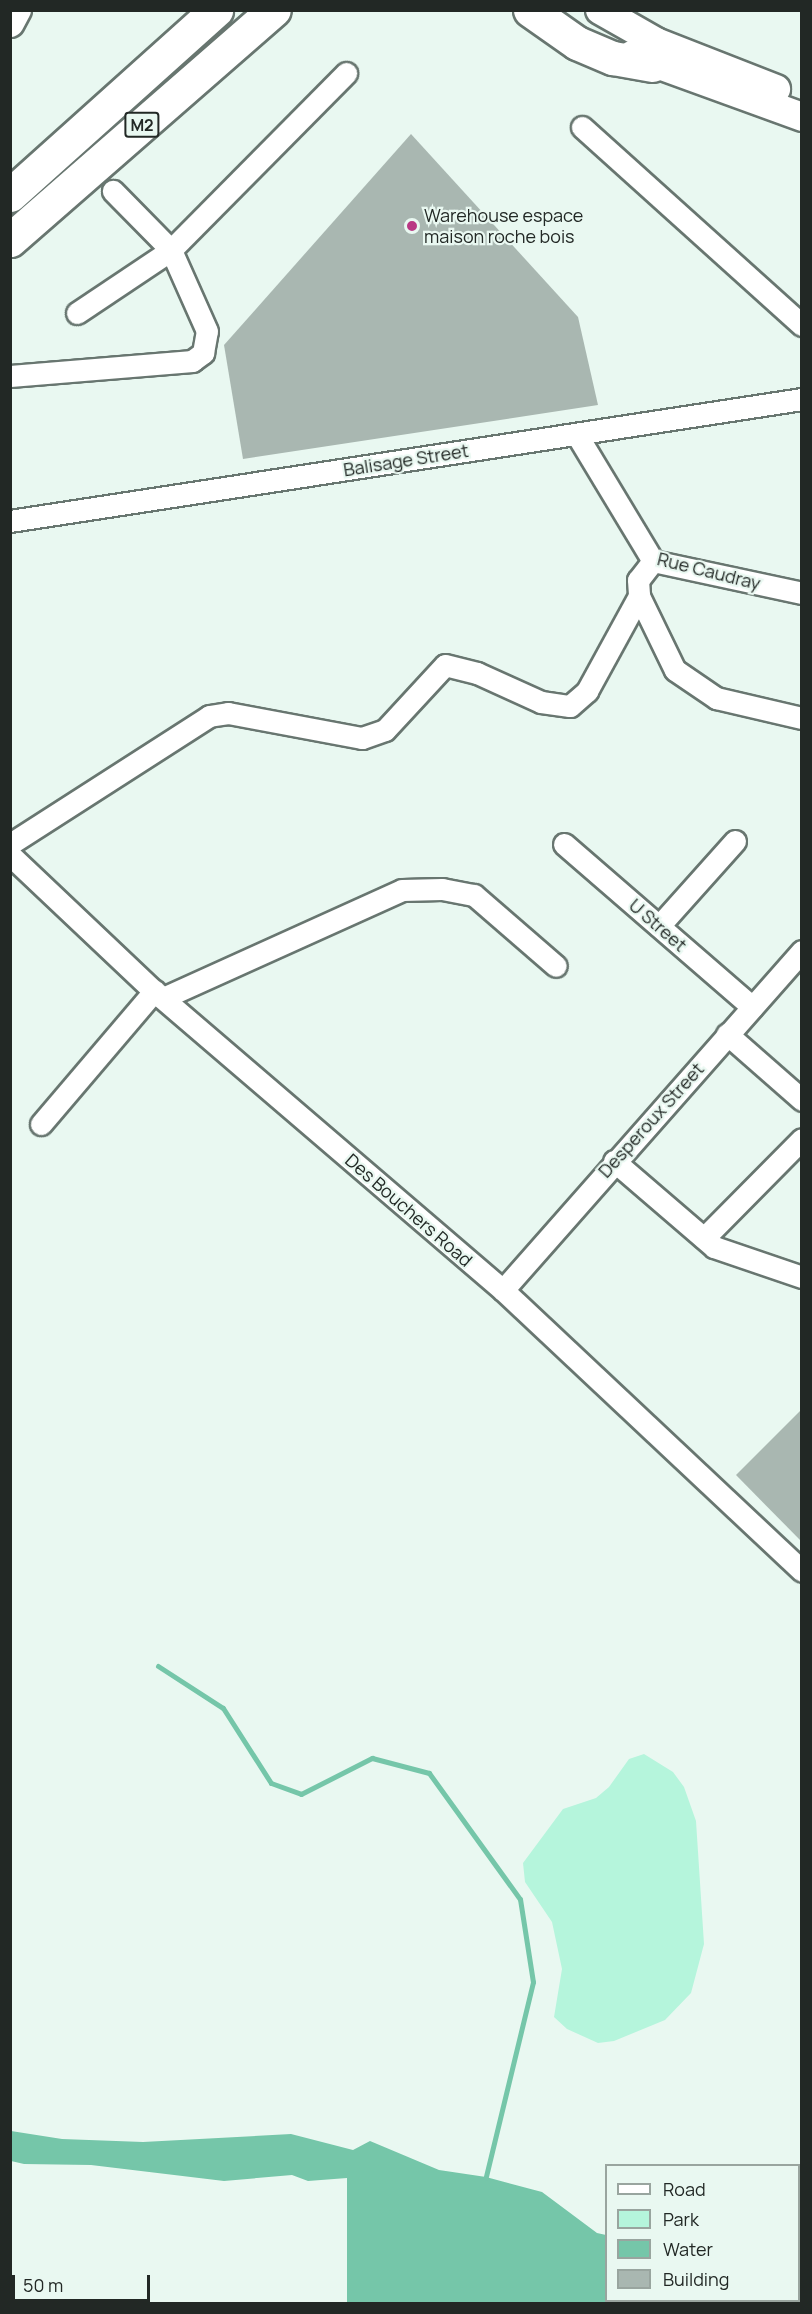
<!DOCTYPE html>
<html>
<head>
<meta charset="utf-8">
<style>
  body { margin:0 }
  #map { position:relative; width:812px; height:2314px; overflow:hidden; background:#e9f8f1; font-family:Manrope,sans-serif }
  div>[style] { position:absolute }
  .green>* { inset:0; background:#b5f5dc }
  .water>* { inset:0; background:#75c6a9 }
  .stream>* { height:5px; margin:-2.5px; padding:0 2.5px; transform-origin:2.5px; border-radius:2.5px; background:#75c6a9 }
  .building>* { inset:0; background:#a9b7b1 }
  .roads { filter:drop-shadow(2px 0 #687670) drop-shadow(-2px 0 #687670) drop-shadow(0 2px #687670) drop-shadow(0 -2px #687670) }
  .street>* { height:21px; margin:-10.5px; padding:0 10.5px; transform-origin:10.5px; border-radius:10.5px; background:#fff }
  .secondary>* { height:28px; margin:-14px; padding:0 14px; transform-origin:14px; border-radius:14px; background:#fff }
  .highway>* { height:33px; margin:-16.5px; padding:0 16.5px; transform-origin:16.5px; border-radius:16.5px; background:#fff }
  .dots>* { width:16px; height:16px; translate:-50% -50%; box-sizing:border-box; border:3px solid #e9f8f1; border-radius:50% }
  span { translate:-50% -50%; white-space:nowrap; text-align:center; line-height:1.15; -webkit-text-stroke:4.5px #e9f8f1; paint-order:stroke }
  .shield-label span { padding:2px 4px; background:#e9f8f1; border:2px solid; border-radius:4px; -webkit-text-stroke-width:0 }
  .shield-label { font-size:16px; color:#222825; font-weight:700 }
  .poi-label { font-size:18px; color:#222825 }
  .left { translate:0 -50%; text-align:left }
  .street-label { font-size:18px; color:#222825 }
  .frame { position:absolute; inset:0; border:12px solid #222825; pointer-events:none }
  .legend { position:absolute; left:605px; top:2164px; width:195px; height:138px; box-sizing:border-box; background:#e9f8f1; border:2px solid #99a59f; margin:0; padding:8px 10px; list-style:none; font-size:18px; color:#222825 }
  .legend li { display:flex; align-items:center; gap:12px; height:30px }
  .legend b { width:30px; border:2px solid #99a59f }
  .scale { position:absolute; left:12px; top:2275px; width:138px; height:27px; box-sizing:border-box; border:3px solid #222825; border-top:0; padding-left:8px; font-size:18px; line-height:21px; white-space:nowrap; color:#222825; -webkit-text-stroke:4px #e9f8f1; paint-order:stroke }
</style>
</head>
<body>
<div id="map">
  <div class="green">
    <div style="clip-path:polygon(644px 1754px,673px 1772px,684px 1787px,696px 1821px,704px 1944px,691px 1993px,665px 2020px,614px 2041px,598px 2043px,567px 2029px,554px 2017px,562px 1969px,552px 1922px,525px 1882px,523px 1863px,563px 1809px,596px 1798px,609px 1787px,629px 1759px)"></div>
  </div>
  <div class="water">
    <div style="clip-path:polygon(11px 2131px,62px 2139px,143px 2142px,291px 2134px,353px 2150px,370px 2141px,439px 2170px,486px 2177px,542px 2192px,597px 2233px,606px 2235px,606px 2300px,798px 2300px,799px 2283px,801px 2303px,347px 2303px,347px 2178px,308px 2181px,292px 2175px,224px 2181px,91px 2165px,24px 2164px,11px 2161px)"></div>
  </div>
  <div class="stream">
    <div style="left:158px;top:1666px;width:77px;rotate:32.9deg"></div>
    <div style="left:223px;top:1708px;width:89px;rotate:57.4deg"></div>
    <div style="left:271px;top:1783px;width:32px;rotate:20deg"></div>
    <div style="left:301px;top:1794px;width:80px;rotate:-26.9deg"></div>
    <div style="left:372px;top:1758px;width:59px;rotate:14.7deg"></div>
    <div style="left:429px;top:1773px;width:155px;rotate:54.2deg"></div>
    <div style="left:520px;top:1899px;width:84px;rotate:81.1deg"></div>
    <div style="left:533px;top:1982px;width:201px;rotate:103.6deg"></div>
  </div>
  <div class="building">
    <div style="clip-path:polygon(411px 134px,578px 317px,598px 405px,243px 459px,224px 345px)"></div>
    <div style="clip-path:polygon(801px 1410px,801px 1541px,736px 1475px)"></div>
  </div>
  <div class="roads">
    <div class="street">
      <div style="left:582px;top:127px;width:296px;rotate:42deg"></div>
      <div style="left:77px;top:313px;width:113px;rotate:-33.8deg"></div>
      <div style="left:171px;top:250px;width:249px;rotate:-45.3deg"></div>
      <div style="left:10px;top:376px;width:183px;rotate:-4.7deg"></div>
      <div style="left:192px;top:361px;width:14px;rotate:-36deg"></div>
      <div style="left:203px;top:353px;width:22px;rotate:-80deg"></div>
      <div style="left:207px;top:331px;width:89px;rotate:-114deg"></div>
      <div style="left:171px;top:250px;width:83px;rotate:-134.5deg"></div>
      <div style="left:577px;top:435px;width:147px;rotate:58.9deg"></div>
      <div style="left:653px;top:561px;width:152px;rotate:12.1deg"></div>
      <div style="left:10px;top:521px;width:801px;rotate:-8.76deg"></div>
      <div style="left:653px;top:561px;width:24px;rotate:128deg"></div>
      <div style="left:638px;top:580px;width:16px;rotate:86deg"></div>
      <div style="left:639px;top:596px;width:82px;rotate:64.1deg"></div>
      <div style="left:675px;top:670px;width:50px;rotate:34.3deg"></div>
      <div style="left:716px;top:698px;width:88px;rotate:13.1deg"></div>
      <div style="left:10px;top:844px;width:237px;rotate:-32.7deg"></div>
      <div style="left:209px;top:716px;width:19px;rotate:-9deg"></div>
      <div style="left:228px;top:713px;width:136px;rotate:10.6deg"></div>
      <div style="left:362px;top:738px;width:24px;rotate:-19deg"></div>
      <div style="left:385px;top:730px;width:88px;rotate:-47.3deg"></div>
      <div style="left:445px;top:665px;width:33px;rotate:14deg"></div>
      <div style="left:477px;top:673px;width:70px;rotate:24.4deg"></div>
      <div style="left:541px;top:702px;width:29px;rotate:8deg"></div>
      <div style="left:570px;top:706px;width:23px;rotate:-41deg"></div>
      <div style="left:587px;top:691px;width:108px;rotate:-61.3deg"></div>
      <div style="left:564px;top:844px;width:249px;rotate:40.9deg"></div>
      <div style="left:10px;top:855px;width:198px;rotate:43.4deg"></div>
      <div style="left:154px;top:991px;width:460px;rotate:40.6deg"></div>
      <div style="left:503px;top:1290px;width:410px;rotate:43.2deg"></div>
      <div style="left:659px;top:926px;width:114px;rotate:-48.2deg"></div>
      <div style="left:163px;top:998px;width:262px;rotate:-24.3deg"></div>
      <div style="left:402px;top:890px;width:40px;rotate:-1.4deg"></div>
      <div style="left:442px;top:889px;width:33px;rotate:11deg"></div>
      <div style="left:474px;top:895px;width:108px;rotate:40.9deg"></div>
      <div style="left:727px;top:1034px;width:100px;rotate:41.3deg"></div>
      <div style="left:41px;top:1124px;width:175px;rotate:-49.6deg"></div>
      <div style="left:614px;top:1161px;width:132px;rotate:40.7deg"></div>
      <div style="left:714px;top:1247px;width:93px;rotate:18.8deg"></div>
      <div style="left:704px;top:1238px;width:139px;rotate:-45.3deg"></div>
      <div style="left:503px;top:1290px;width:452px;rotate:-48.6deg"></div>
    </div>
    <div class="secondary">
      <div style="left:600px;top:10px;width:64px;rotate:29.7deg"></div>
      <div style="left:656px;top:42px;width:129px;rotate:21.4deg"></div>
      <div style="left:10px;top:23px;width:15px;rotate:-62deg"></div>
      <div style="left:632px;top:55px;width:181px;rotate:20deg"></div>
    </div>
    <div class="highway">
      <div style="left:530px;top:10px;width:57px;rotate:35.1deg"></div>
      <div style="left:577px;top:43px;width:39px;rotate:23deg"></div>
      <div style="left:613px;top:58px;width:40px;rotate:10deg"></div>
      <div style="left:10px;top:195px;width:277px;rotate:-41.9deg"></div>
      <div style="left:10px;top:240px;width:350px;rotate:-41.1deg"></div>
    </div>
  </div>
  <div class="dots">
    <div style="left:412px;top:226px;background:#b93984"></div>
  </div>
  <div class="shield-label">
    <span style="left:142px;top:125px">M2</span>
  </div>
  <div class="poi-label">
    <span class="left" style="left:424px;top:226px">Warehouse espace<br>maison roche bois</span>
  </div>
  <div class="street-label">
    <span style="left:406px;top:460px;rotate:-9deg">Balisage Street</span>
    <span style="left:709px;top:571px;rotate:14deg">Rue Caudray</span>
    <span style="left:658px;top:925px;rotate:41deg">U Street</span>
    <span style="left:651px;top:1120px;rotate:-48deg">Desperoux Street</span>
    <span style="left:409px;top:1210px;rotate:41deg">Des Bouchers Road</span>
  </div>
  <div class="frame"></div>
  <ul class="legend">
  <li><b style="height:8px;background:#fff"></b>Road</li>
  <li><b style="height:16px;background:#b5f5dc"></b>Park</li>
  <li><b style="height:16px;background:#75c6a9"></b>Water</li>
  <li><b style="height:16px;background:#a9b7b1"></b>Building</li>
  </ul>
  <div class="scale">50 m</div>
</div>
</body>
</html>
